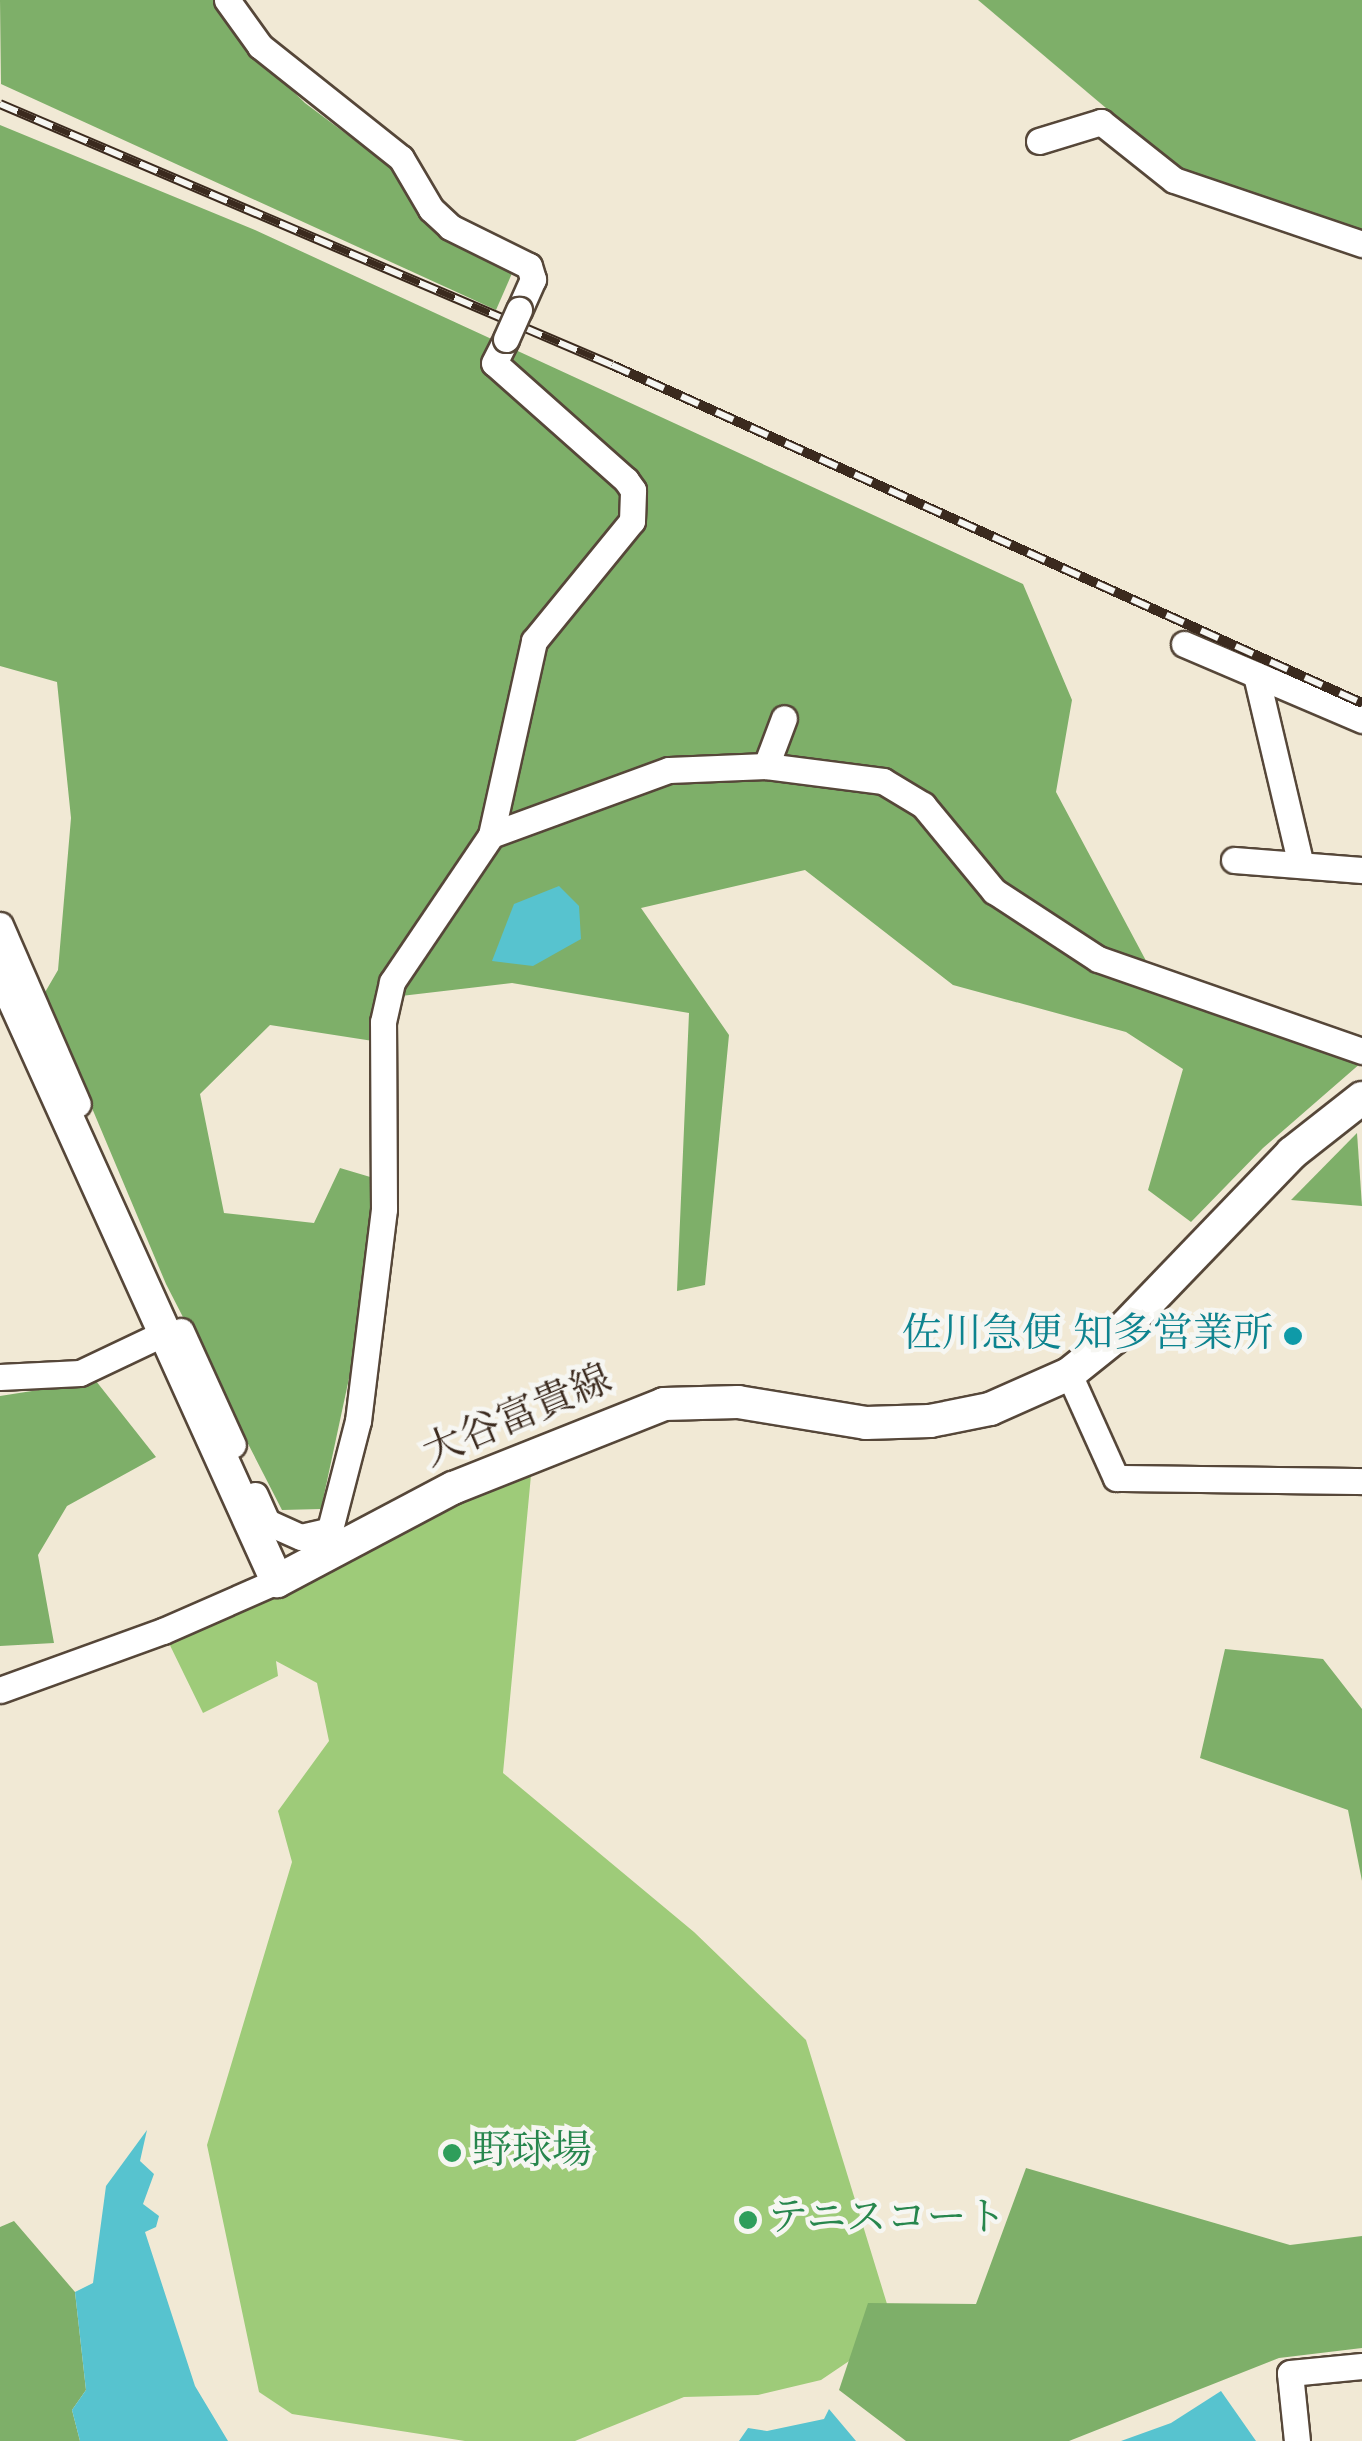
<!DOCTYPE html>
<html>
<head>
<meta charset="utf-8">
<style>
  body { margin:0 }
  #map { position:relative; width:1362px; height:2441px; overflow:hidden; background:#f1e9d5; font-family:"Old Standard TT","Noto Serif JP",serif }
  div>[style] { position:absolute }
  .green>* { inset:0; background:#9ecb79 }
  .forest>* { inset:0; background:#7eaf69 }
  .water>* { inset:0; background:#57c3cf }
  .roads { filter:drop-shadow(2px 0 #564739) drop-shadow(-2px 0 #564739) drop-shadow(0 2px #564739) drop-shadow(0 -2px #564739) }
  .minor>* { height:25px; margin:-12.5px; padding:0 12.5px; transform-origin:12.5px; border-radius:12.5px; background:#fff }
  .major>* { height:32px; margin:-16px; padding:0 16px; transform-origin:16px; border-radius:16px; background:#fff }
  .rail>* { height:10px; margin-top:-5px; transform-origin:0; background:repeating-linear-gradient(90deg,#f6f6f2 0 19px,#3b2a1e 0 38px); box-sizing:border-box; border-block:2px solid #3b2a1e }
  .bridges { filter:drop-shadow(2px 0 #564739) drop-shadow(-2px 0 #564739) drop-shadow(0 2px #564739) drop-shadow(0 -2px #564739) }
  .minor-bridge>* { height:25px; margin:-12.5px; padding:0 12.5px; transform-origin:12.5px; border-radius:12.5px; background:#fff }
  .dots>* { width:28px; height:28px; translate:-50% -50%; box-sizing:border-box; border:5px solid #f6f6f2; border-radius:50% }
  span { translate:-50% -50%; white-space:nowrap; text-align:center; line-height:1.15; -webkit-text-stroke:9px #f6f6f2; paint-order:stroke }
  .culture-label { font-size:40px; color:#0d838f }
  .right { translate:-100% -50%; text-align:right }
  .street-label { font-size:40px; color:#3b2a1e }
  .leisure-label { font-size:40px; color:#27864d }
  .left { translate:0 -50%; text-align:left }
</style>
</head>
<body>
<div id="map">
  <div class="green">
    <div style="clip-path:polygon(533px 1454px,503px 1773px,694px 1932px,806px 2040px,895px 2330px,821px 2380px,758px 2395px,684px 2397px,575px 2441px,465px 2441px,292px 2414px,259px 2392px,207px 2145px,292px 1862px,278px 1811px,329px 1741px,317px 1683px,276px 1661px,278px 1676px,203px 1713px,163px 1631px)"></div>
  </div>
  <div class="forest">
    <div style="clip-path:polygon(0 0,213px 0,231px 31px,305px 103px,393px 169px,427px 223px,513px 271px,496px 310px,1px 84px)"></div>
    <div style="clip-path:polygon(978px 0,1362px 0,1362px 230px,1177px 168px)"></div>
    <div style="clip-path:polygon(0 125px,255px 230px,1023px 584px,1072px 700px,1056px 792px,1160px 987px,1362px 1062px,1263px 1148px,1191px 1222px,1148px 1190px,1183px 1069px,1126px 1032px,953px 985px,805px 870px,641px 908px,729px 1035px,705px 1285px,677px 1291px,689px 1013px,512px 983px,401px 996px,373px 1041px,270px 1025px,200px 1094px,224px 1213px,314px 1223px,340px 1168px,377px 1179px,351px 1369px,321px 1509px,282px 1510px,166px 1284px,44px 994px,58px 970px,71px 818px,57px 682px,0 666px)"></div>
    <div style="clip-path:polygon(1357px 1133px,1362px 1206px,1291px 1200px)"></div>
    <div style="clip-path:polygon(96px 1381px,156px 1457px,67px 1506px,38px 1555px,54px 1643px,0 1646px,0 1396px)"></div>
    <div style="clip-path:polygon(1225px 1649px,1323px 1659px,1362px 1709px,1362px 1881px,1348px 1810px,1200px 1758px)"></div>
    <div style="clip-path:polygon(1026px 2168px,1290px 2245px,1362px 2236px,1362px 2348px,1279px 2358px,1069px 2441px,906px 2441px,839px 2390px,868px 2303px,976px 2304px)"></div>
    <div style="clip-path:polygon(14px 2221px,75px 2292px,86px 2390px,72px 2410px,80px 2441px,0 2441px,0 2227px)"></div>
  </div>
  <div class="water">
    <div style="clip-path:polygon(559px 886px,579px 906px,581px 939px,533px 966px,492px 961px,514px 904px)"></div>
    <div style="clip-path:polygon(147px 2130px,140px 2161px,154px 2174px,143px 2204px,159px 2216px,156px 2227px,145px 2232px,195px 2386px,228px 2441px,80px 2441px,72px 2410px,86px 2390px,75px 2292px,93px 2283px,106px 2186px)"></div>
    <div style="clip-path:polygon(1221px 2391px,1256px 2441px,1121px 2441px,1171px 2423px)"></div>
    <div style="clip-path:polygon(829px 2409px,856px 2441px,739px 2441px,748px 2428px,767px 2431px,824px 2419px)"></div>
  </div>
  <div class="roads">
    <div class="minor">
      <div style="left:227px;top:0;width:57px;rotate:54.3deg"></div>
      <div style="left:260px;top:46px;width:180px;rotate:38.5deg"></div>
      <div style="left:401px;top:158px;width:59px;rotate:59.5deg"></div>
      <div style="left:431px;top:209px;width:26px;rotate:43deg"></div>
      <div style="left:450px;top:227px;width:88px;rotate:26.3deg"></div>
      <div style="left:529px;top:266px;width:14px;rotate:73deg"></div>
      <div style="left:533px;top:279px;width:34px;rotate:114deg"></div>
      <div style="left:1039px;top:141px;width:65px;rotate:-17deg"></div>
      <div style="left:1101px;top:122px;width:93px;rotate:38.5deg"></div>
      <div style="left:1174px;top:180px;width:199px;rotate:18.8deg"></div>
      <div style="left:1184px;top:644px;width:194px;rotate:23.1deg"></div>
      <div style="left:1256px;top:675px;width:191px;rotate:76.7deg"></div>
      <div style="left:766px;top:766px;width:51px;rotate:-69.4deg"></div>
      <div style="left:491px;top:835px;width:189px;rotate:-20.1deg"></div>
      <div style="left:669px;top:770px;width:97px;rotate:-2.4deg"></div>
      <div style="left:766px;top:766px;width:118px;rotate:7.3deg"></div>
      <div style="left:883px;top:781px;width:47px;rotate:31deg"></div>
      <div style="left:923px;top:805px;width:112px;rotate:50.5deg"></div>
      <div style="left:994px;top:891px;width:124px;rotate:33.2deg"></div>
      <div style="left:1098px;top:959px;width:280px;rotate:19.2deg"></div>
      <div style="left:1234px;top:860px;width:128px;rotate:4.5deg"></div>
      <div style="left:0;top:925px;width:195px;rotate:66.5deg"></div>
      <div style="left:181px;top:1331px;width:125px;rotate:65.5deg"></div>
      <div style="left:1069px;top:1374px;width:114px;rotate:65.7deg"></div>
      <div style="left:1116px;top:1478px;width:246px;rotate:0.7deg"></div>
      <div style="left:0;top:1377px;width:80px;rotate:-2.9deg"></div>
      <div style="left:80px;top:1373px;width:91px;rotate:-25.4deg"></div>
      <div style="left:255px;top:1495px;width:30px;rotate:66deg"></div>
      <div style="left:267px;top:1522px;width:37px;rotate:24deg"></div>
      <div style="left:301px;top:1537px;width:28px;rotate:-13deg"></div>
      <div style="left:323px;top:1556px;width:139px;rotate:-75.5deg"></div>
      <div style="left:358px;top:1421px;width:214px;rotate:-83deg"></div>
      <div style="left:384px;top:1209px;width:187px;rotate:-90.3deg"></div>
      <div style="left:383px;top:1022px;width:41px;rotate:-77.3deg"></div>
      <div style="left:392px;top:982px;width:177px;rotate:-56deg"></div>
      <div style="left:491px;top:835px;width:199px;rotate:-77.5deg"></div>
      <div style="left:534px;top:641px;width:155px;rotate:-50.8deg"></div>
      <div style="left:632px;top:521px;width:31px;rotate:-88deg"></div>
      <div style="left:633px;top:490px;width:12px;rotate:-125deg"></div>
      <div style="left:626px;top:480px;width:176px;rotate:-138.4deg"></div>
      <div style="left:494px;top:363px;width:27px;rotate:-63deg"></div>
      <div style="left:0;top:1690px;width:173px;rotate:-19.9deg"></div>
      <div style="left:163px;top:1631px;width:124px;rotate:-23.7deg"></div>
      <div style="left:1297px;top:2441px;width:68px;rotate:-95.9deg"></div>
      <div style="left:1290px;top:2373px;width:72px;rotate:-5.6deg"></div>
    </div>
    <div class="major">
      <div style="left:0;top:969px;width:672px;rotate:65.65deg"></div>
      <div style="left:277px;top:1581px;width:199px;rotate:-27.9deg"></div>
      <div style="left:453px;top:1488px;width:227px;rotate:-21.7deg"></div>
      <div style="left:664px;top:1404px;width:74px;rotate:-1.5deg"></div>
      <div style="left:738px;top:1402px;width:130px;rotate:9.3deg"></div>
      <div style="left:866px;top:1423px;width:64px;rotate:-1.8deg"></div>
      <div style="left:930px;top:1421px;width:61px;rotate:-11.3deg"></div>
      <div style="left:990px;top:1409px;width:86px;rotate:-23.9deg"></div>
      <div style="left:1069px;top:1374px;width:58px;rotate:-38.7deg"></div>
      <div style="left:1114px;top:1338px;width:257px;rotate:-46.1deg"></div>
      <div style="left:1292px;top:1153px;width:89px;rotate:-38.2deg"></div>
    </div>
  </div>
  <div class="rail">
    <div style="left:0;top:104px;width:665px;rotate:23.1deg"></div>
    <div style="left:612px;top:365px;width:823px;rotate:24.26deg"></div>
  </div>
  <div class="bridges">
    <div class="minor-bridge">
      <div style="left:506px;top:339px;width:32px;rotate:-66deg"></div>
    </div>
  </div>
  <div class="dots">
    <div style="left:1293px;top:1336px;background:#0f9aa8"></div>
    <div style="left:452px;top:2153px;background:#2e9e5b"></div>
    <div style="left:748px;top:2220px;background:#2e9e5b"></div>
  </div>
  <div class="culture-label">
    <span class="right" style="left:1273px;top:1336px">佐川急便 知多営業所</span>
  </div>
  <div class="street-label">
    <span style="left:518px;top:1418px;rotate:-23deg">大谷富貴線</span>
  </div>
  <div class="leisure-label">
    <span class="left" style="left:472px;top:2153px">野球場</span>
    <span class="left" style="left:768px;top:2220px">テニスコート</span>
  </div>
</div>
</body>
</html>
